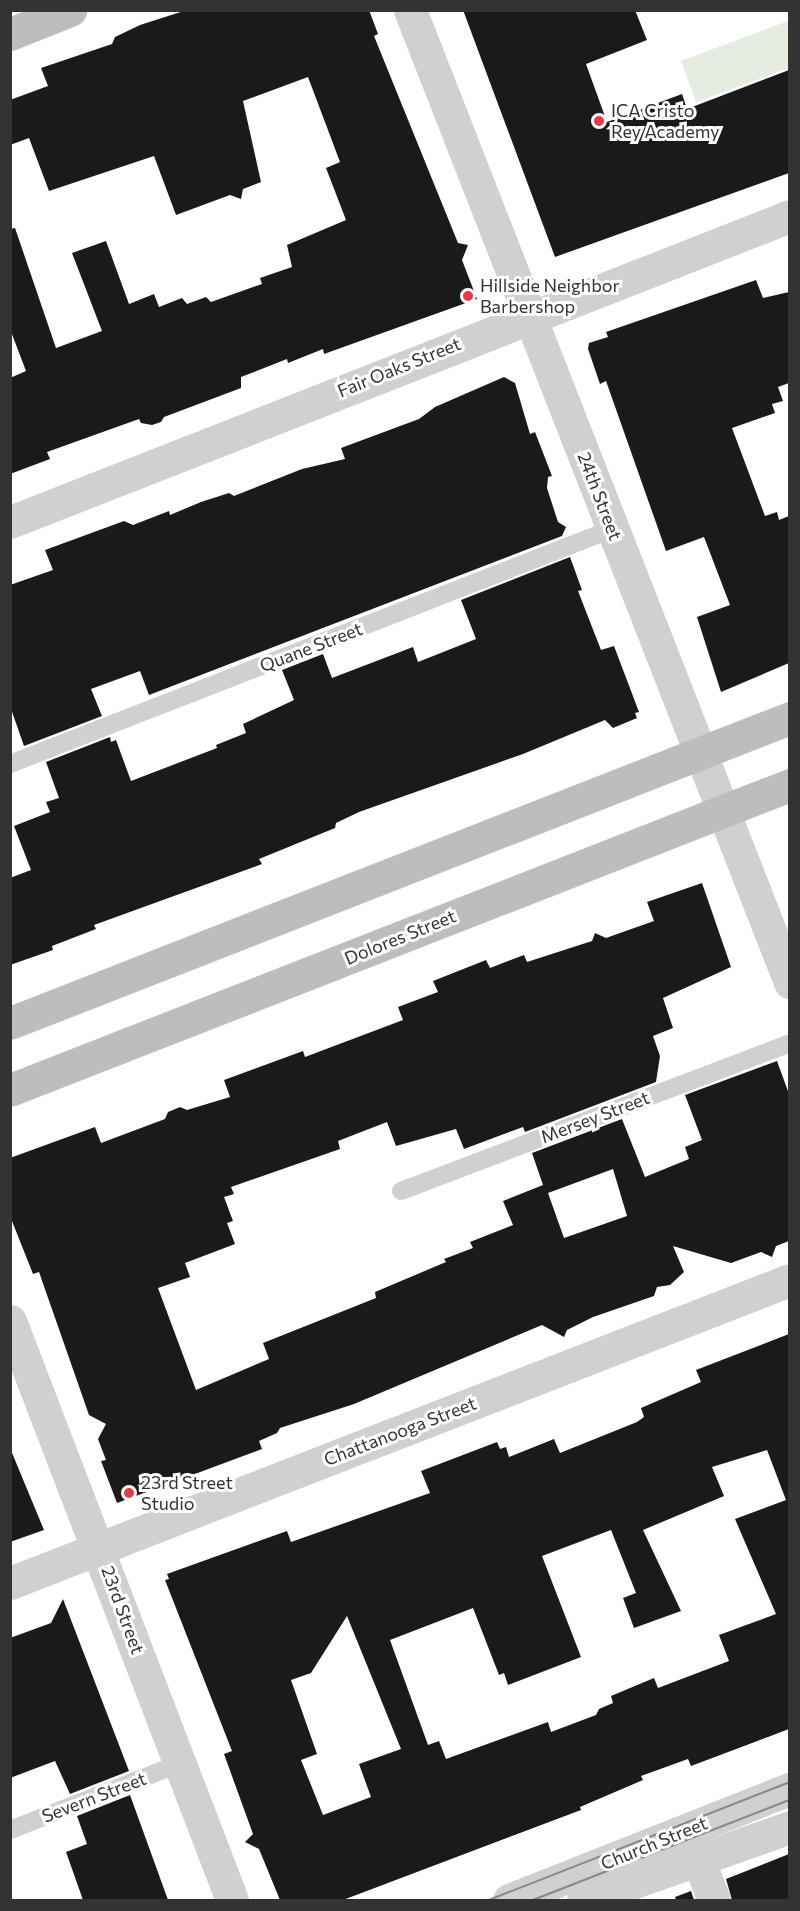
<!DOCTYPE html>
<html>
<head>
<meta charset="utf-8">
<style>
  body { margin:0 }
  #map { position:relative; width:800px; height:1911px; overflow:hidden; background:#fff; font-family:Commissioner,sans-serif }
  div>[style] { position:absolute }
  .green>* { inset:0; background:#e6ecdf }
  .building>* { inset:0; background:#1a1a1a }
  .service>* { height:18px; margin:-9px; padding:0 9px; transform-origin:9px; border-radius:9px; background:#d0d0d0 }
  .minor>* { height:33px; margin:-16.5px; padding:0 16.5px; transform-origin:16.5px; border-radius:16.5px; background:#d0d0d0 }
  .tertiary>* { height:33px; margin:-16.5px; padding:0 16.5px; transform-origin:16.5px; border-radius:16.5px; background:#d0d0d0 }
  .secondary>* { height:33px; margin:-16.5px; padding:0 16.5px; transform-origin:16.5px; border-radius:16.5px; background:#bdbdbd }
  .tram>* { height:1.5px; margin:-0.75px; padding:0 0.75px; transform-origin:0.75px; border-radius:0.75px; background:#888 }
  .dots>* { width:16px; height:16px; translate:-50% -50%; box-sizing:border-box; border:3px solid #fff; border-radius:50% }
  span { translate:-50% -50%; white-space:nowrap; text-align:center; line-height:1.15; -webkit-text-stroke:6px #fff; paint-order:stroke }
  .poi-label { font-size:18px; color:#333 }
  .left { translate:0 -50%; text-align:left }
  .street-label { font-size:18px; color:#333 }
  .frame { position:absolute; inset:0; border:12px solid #333; pointer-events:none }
</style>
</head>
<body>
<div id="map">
  <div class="green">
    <div style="clip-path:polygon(788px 21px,789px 68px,696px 102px,681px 61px)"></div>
  </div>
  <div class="building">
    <div style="clip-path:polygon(187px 10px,369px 10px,378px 34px,374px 36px,458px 243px,468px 245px,462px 260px,477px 299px,324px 354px,323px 349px,288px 363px,287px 359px,241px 377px,241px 388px,164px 417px,161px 422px,152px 425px,141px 423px,139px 419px,47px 452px,50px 459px,10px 474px,10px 378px,26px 371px,10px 329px,10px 229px,15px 228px,56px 348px,102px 331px,72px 253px,106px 241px,129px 304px,154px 294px,159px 307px,182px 298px,187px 304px,206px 297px,211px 302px,262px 284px,260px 278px,292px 267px,287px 245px,346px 220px,326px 168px,340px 162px,308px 77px,243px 101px,261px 182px,243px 189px,241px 199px,230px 195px,176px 215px,154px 156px,49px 191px,29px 138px,10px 145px,10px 100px,48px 86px,41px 68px,112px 44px,115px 37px,140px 25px)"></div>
    <div style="clip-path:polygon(463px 10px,635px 10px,647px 40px,586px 64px,607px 122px,682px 94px,687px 109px,789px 70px,789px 173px,555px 257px)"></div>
    <div style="clip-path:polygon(756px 280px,763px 298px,789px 292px,789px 383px,778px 387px,783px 401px,772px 404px,775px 413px,732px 428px,765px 516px,777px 512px,779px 520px,789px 516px,789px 663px,721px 692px,697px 617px,730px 605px,704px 537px,666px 551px,606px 381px,600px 384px,588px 349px,589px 343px,608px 337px,606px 332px)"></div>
    <div style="clip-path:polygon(504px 377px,515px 383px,530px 434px,535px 432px,552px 476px,548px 477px,547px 488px,558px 522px,566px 527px,562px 536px,149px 695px,140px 671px,91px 689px,102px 716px,24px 746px,10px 706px,10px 585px,53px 570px,45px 550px,124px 521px,133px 525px,169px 511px,170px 515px,201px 502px,229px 493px,234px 496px,302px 469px,345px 459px,341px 448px,419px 419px,435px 407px)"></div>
    <div style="clip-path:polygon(570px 557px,582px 590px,578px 591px,601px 650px,614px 646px,639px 712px,635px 713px,637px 718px,613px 728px,605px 720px,523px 754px,359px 812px,336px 823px,335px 828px,259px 859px,262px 864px,94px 925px,96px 929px,52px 946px,53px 950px,10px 965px,10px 878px,31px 870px,14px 826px,50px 812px,46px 802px,59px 798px,46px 762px,110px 737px,111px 742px,116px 740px,131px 781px,217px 748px,216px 745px,246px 733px,243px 724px,294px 700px,282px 670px,323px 654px,332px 678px,413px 647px,418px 662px,476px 639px,461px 600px)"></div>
    <div style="clip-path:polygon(evenodd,702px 883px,731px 967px,663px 998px,673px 1028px,653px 1036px,660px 1056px,656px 1082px,525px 1132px,523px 1127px,464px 1149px,456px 1129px,396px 1146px,387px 1122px,338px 1141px,340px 1149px,231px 1187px,234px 1194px,224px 1197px,233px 1221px,227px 1223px,235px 1244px,185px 1263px,190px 1277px,158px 1288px,196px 1390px,269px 1359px,263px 1343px,376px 1298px,375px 1292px,446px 1262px,444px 1259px,473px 1248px,470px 1242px,513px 1225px,503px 1201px,543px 1185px,532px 1153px,622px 1119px,645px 1177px,689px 1159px,685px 1147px,702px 1140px,685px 1095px,777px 1061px,789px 1094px,789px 1241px,776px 1246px,772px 1257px,761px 1252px,731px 1263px,673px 1246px,684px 1272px,670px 1285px,657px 1287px,654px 1296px,593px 1317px,567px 1330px,564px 1337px,542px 1325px,354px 1404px,280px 1428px,277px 1433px,259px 1441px,262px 1449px,117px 1503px,101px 1461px,106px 1460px,98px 1439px,106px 1424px,89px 1415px,39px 1272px,33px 1274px,10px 1216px,10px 1158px,95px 1127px,101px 1143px,165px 1119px,168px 1112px,180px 1107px,187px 1110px,230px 1097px,224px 1080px,303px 1051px,305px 1057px,403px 1020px,398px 1007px,438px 992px,433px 981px,486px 960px,490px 968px,524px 955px,527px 962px,592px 941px,595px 933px,606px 938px,654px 921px,647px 902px,702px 883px,613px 1169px,627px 1216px,564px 1238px,548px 1193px,613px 1169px)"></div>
    <div style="clip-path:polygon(evenodd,789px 1334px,789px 1729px,691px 1766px,688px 1759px,641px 1776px,643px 1780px,580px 1807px,581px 1810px,343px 1900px,280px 1900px,259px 1849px,245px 1842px,253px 1834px,224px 1754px,232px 1751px,165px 1580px,169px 1579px,167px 1574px,287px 1531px,291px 1542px,430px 1493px,421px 1471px,497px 1442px,500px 1449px,506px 1447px,509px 1457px,554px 1439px,560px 1453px,637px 1422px,644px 1417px,641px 1408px,701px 1382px,696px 1370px,789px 1334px,767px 1450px,786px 1500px,735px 1519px,776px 1614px,719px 1635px,729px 1661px,658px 1688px,654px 1678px,611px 1696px,613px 1703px,599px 1709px,596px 1715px,551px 1732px,548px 1722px,446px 1759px,439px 1741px,428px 1745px,390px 1640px,473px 1608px,499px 1675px,504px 1673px,508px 1685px,581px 1657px,542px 1556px,611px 1530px,636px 1593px,623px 1598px,634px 1628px,681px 1611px,643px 1530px,724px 1496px,712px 1467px,767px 1450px,789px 1334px,347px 1616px,401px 1749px,359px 1764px,371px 1797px,323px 1815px,301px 1760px,317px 1754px,291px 1680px,311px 1673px,347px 1616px)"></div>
    <div style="clip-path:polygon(10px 1448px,44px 1530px,10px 1542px)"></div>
    <div style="clip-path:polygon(63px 1599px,129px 1771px,70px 1794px,55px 1761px,10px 1778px,10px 1638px,51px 1623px)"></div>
    <div style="clip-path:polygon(130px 1795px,168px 1900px,83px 1900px,66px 1852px,87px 1844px,77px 1816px)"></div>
    <div style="clip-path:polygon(789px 1854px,789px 1900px,732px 1900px,726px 1879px)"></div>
    <div style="clip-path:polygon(691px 1891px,694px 1900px,676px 1900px,675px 1897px)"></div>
  </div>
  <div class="service">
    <div style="left:10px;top:764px;width:646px;rotate:-21.32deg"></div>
    <div style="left:401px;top:1191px;width:416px;rotate:-20.8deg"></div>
    <div style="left:10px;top:1830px;width:180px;rotate:-21.4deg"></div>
  </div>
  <div class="minor">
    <div style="left:10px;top:522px;width:838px;rotate:-21.42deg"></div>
    <div style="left:10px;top:1321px;width:620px;rotate:69.02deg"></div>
    <div style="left:10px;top:1583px;width:837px;rotate:-21.23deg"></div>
    <div style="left:691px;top:1841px;width:63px;rotate:68.7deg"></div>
    <div style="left:509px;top:1900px;width:302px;rotate:-21.6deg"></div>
    <div style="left:583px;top:1900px;width:219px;rotate:-19.4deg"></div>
  </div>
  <div class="tertiary">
    <div style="left:410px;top:10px;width:1044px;rotate:68.65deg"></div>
  </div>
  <div class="secondary">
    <div style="left:10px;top:34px;width:65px;rotate:-21.8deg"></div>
    <div style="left:10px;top:1023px;width:838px;rotate:-21.36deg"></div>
    <div style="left:10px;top:1090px;width:838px;rotate:-21.36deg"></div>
  </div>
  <div class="tram">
    <div style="left:489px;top:1900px;width:323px;rotate:-21.4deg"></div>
    <div style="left:533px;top:1900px;width:276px;rotate:-21.3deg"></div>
  </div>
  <div class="dots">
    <div style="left:599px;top:121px;background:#e63946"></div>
    <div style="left:468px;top:296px;background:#e63946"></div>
    <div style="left:129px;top:1493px;background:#e63946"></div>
  </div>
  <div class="poi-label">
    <span class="left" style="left:611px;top:121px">ICA Cristo<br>Rey Academy</span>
    <span class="left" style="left:480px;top:296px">Hillside Neighbor<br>Barbershop</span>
    <span class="left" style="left:141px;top:1493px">23rd Street<br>Studio</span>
  </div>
  <div class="street-label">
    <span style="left:399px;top:367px;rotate:-22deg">Fair Oaks Street</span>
    <span style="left:600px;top:496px;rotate:69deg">24th Street</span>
    <span style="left:311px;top:647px;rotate:-21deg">Quane Street</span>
    <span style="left:400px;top:937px;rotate:-22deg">Dolores Street</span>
    <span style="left:595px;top:1117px;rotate:-21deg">Mersey Street</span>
    <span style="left:400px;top:1431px;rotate:-21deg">Chattanooga Street</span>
    <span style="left:123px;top:1610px;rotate:70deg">23rd Street</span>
    <span style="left:94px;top:1797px;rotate:-21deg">Severn Street</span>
    <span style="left:654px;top:1843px;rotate:-22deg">Church Street</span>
  </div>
  <div class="frame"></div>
</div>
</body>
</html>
